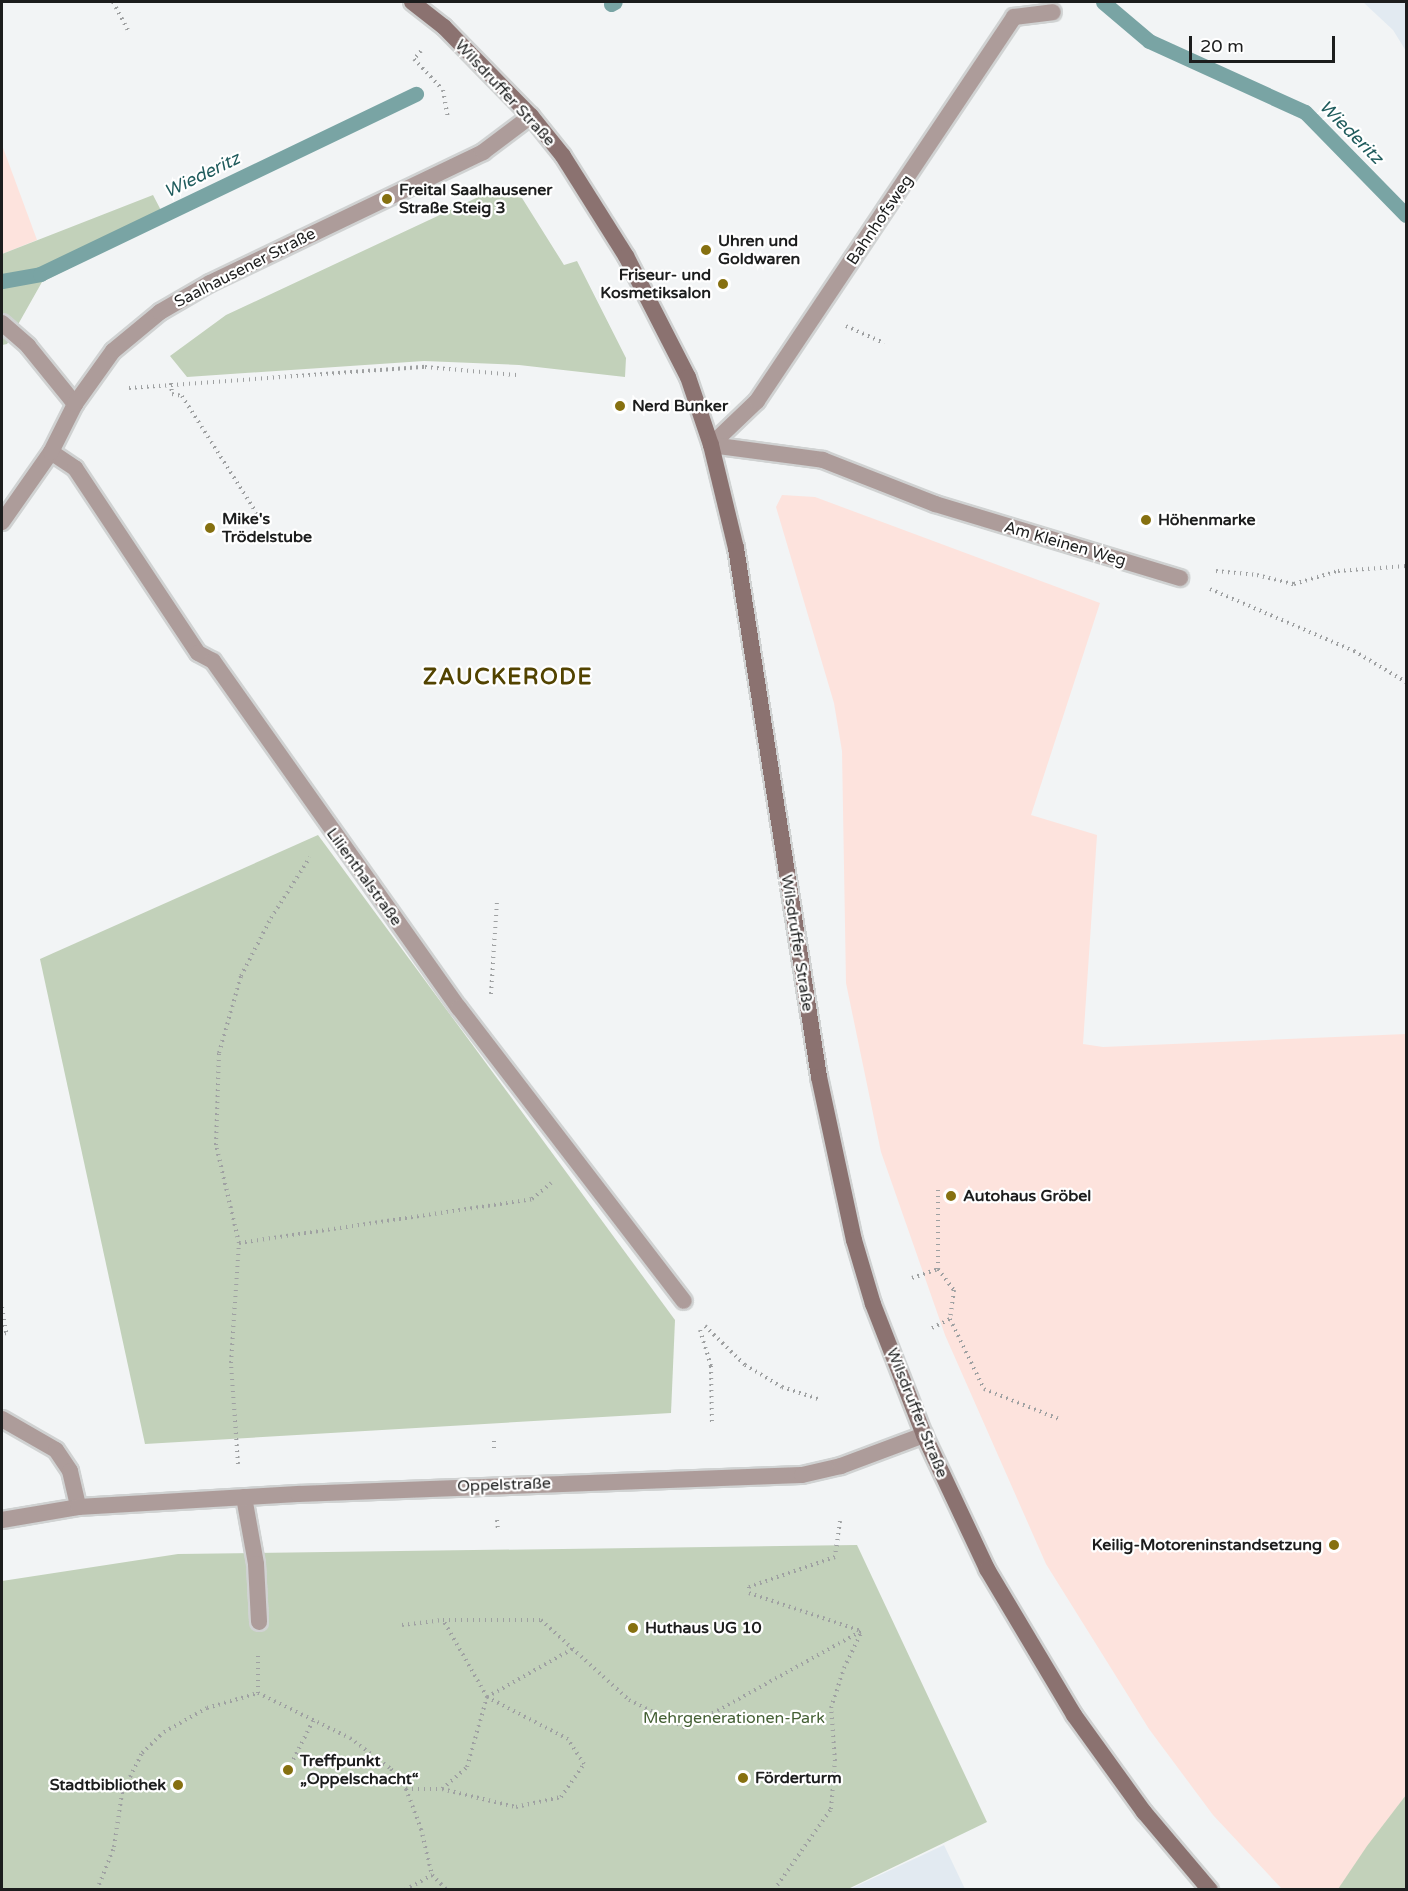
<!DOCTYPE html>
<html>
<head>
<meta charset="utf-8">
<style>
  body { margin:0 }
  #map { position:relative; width:1408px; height:1891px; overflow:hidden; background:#f2f4f5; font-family:"Varela Round",sans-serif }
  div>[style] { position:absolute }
  .commercial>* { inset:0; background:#fde3dd }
  .built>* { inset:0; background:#e2eaf1 }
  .green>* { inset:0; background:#c2d1ba }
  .stream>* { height:15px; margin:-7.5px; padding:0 7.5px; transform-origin:7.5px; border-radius:7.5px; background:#79a4a4 }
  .path>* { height:4px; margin-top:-2px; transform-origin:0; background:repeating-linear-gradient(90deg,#9fa1a2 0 1.5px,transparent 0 6px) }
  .roads { filter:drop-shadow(2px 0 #d0d2d2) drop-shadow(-2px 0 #d0d2d2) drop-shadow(0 2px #d0d2d2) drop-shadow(0 -2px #d0d2d2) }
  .service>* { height:16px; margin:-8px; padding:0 8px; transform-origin:8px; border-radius:8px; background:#ad9c9a }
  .minor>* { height:16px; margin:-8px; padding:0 8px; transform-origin:8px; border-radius:8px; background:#ad9c9a }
  .secondary>* { height:16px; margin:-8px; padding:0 8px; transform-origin:8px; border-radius:8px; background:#8b7270 }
  .dots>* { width:16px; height:16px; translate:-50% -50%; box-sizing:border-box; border:3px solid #fff; border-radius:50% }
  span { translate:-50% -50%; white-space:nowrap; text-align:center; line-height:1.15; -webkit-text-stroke:4.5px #fff; paint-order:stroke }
  .street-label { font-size:16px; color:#1c1d1d }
  .poi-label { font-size:16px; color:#1c1d1d; font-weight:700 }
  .left { translate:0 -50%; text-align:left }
  .right { translate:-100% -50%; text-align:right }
  .park-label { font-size:16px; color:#446034 }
  .water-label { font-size:18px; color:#205c5d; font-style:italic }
  .district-label { font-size:22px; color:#524300; font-weight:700; letter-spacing:1.5px }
  .frame { position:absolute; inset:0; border:3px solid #1c1d1d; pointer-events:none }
  .scale { position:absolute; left:1189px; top:36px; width:146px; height:27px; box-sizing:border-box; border:3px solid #1c1d1d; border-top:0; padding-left:8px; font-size:18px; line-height:21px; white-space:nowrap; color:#1c1d1d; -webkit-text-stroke:4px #fff; paint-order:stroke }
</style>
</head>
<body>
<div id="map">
  <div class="commercial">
    <div style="clip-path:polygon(2px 145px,37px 240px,2px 254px)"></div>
    <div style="clip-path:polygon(782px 495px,815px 497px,1100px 603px,1031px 815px,1097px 835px,1083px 1044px,1103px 1047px,1406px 1034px,1406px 1795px,1338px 1889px,1282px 1889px,1213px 1815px,1149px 1729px,1046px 1564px,945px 1335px,881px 1152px,846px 983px,842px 751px,834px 703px,776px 507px)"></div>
  </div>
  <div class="built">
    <div style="clip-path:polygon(1363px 2px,1406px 2px,1406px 51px,1393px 30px)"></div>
    <div style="clip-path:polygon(944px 1845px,965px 1889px,848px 1890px)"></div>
  </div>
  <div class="green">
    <div style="clip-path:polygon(489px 192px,522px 198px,564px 265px,577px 261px,626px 358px,625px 377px,519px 365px,424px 361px,187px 377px,170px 356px,226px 315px)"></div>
    <div style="clip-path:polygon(153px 195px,166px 220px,42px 282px,7px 344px,2px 345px,2px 254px)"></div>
    <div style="clip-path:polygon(318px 835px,675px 1320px,671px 1413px,145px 1444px,40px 959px)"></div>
    <div style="clip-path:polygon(857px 1545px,987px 1822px,848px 1889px,2px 1890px,2px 1581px,178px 1554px)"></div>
    <div style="clip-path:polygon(1406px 1795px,1406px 1889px,1338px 1889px,1367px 1846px)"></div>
  </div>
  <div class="stream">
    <div style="left:1103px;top:2px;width:60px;rotate:40.3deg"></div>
    <div style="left:1149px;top:41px;width:171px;rotate:24.5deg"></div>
    <div style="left:1305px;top:112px;width:144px;rotate:45.6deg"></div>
    <div style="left:611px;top:4px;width:4px;rotate:-27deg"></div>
    <div style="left:2px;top:281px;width:39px;rotate:-10deg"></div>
    <div style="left:40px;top:274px;width:417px;rotate:-25.6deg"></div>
  </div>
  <div class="path">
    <div style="left:113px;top:2px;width:34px;rotate:62deg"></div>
    <div style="left:421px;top:51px;width:11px;rotate:131deg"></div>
    <div style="left:414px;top:59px;width:42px;rotate:46.9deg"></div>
    <div style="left:443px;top:90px;width:28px;rotate:80deg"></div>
    <div style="left:846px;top:326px;width:42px;rotate:24.1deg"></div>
    <div style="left:171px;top:383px;width:11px;rotate:85deg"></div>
    <div style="left:172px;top:394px;width:10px;rotate:11deg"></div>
    <div style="left:182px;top:396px;width:147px;rotate:57.5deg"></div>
    <div style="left:129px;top:388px;width:297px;rotate:-4.1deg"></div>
    <div style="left:425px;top:367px;width:92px;rotate:5deg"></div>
    <div style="left:1216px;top:571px;width:41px;rotate:5.6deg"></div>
    <div style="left:1257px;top:575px;width:38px;rotate:14deg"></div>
    <div style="left:1294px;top:584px;width:46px;rotate:-16.5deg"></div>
    <div style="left:1338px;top:571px;width:68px;rotate:-4.2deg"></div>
    <div style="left:1210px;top:589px;width:157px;rotate:23.3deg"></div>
    <div style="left:1354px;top:651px;width:61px;rotate:30.8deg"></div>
    <div style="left:491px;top:994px;width:93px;rotate:-86.3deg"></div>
    <div style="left:239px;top:1243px;width:296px;rotate:-8.5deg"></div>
    <div style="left:532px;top:1199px;width:25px;rotate:-40deg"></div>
    <div style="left:938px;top:1269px;width:26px;rotate:53deg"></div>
    <div style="left:954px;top:1290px;width:29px;rotate:98deg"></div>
    <div style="left:950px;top:1319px;width:78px;rotate:64.1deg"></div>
    <div style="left:984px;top:1389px;width:81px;rotate:21.8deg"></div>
    <div style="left:912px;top:1278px;width:28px;rotate:-19deg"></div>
    <div style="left:938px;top:1269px;width:80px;rotate:-90deg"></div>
    <div style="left:2px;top:1307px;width:26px;rotate:81deg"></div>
    <div style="left:6px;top:1333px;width:4px;rotate:166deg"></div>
    <div style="left:705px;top:1326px;width:56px;rotate:44.3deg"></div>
    <div style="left:745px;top:1365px;width:43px;rotate:30.7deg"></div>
    <div style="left:782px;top:1387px;width:41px;rotate:18.4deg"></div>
    <div style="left:932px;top:1328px;width:20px;rotate:-27deg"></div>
    <div style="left:700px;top:1330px;width:38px;rotate:73deg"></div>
    <div style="left:711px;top:1366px;width:58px;rotate:89deg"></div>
    <div style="left:494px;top:1441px;width:12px;rotate:90deg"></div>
    <div style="left:238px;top:1464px;width:101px;rotate:-94deg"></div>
    <div style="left:231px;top:1363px;width:120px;rotate:-86.2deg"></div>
    <div style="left:239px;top:1243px;width:101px;rotate:-103.2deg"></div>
    <div style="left:216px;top:1145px;width:92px;rotate:-88.1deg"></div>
    <div style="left:219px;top:1053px;width:80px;rotate:-74.1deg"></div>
    <div style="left:241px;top:976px;width:65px;rotate:-62.7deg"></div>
    <div style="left:271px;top:918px;width:72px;rotate:-57.4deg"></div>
    <div style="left:497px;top:1520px;width:9px;rotate:84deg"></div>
    <div style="left:840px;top:1521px;width:36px;rotate:98deg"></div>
    <div style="left:835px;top:1557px;width:91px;rotate:160.8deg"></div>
    <div style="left:749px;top:1587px;width:6px;rotate:90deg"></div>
    <div style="left:749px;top:1593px;width:118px;rotate:18.7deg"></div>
    <div style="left:402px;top:1625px;width:41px;rotate:-7deg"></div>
    <div style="left:443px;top:1620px;width:98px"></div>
    <div style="left:541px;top:1620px;width:119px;rotate:42.3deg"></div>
    <div style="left:629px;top:1700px;width:64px;rotate:26.2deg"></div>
    <div style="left:686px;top:1728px;width:201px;rotate:-28.9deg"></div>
    <div style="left:258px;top:1693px;width:39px;rotate:-90deg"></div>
    <div style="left:288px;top:1770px;width:57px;rotate:-63deg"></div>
    <div style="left:406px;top:1789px;width:36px"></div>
    <div style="left:442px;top:1789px;width:33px;rotate:-41deg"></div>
    <div style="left:467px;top:1767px;width:73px;rotate:-74.1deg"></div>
    <div style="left:487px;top:1697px;width:100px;rotate:-29.4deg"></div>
    <div style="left:442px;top:1789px;width:76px;rotate:13.7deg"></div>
    <div style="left:516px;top:1807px;width:46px;rotate:-12.5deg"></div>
    <div style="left:561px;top:1797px;width:40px;rotate:-55.1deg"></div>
    <div style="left:584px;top:1764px;width:30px;rotate:-123deg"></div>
    <div style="left:568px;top:1739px;width:91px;rotate:-152.6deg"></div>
    <div style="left:487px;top:1697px;width:89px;rotate:-119.7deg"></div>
    <div style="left:97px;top:1890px;width:46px;rotate:-68.4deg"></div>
    <div style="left:114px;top:1847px;width:55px;rotate:-81.6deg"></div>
    <div style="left:122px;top:1793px;width:45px;rotate:-63.4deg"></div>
    <div style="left:142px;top:1753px;width:30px;rotate:-44deg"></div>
    <div style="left:164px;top:1732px;width:49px;rotate:-29.2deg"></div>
    <div style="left:207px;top:1708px;width:53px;rotate:-16.4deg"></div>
    <div style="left:258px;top:1693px;width:102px;rotate:26.1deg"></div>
    <div style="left:350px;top:1738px;width:51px;rotate:37.1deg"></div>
    <div style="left:391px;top:1769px;width:25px;rotate:53deg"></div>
    <div style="left:406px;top:1789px;width:43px;rotate:69.4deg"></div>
    <div style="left:421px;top:1829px;width:47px;rotate:76.6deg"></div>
    <div style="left:405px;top:1890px;width:31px;rotate:-29deg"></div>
    <div style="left:432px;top:1875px;width:21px;rotate:45deg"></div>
    <div style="left:774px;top:1890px;width:99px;rotate:-54.9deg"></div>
    <div style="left:831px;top:1809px;width:48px;rotate:-85.2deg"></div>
    <div style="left:835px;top:1761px;width:53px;rotate:-94.3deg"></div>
    <div style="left:831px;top:1708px;width:42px;rotate:-72deg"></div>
    <div style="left:844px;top:1668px;width:39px;rotate:-64deg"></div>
  </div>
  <div class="roads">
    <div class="service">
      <div style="left:2px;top:323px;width:35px;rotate:41deg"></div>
      <div style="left:28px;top:346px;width:75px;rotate:51deg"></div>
      <div style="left:711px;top:445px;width:64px;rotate:-43.7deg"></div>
      <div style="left:757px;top:401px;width:462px;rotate:-56.2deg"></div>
      <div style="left:1014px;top:17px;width:39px;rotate:-7deg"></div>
      <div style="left:244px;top:1497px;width:68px;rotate:79.8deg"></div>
      <div style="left:256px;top:1564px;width:58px;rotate:87deg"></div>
    </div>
    <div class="minor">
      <div style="left:711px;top:445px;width:113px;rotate:7.6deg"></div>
      <div style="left:823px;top:460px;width:120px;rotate:21.4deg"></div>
      <div style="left:935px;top:504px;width:256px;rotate:16.8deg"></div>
      <div style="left:51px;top:452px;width:29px;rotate:34deg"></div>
      <div style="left:75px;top:468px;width:222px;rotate:56.4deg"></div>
      <div style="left:198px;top:653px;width:17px;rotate:28deg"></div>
      <div style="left:213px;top:661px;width:425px;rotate:54.7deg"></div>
      <div style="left:459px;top:1008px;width:369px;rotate:52.5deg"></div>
      <div style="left:2px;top:522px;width:85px;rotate:-55deg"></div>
      <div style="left:51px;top:452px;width:54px;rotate:-63.4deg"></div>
      <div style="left:75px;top:404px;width:65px;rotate:-54.4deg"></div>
      <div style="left:113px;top:351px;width:61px;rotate:-39.7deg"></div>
      <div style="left:160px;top:312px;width:58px;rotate:-30.1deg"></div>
      <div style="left:210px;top:283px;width:303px;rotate:-25.6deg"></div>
      <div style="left:483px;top:152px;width:60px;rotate:-36.9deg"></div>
      <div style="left:2px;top:1419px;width:62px;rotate:29.9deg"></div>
      <div style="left:56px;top:1450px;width:25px;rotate:56deg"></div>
      <div style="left:70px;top:1471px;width:37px;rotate:77deg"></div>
      <div style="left:2px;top:1520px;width:77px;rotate:-9.7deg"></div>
      <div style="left:78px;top:1507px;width:220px;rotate:-3.4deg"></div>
      <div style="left:298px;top:1494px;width:504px;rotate:-2.16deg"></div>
      <div style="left:802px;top:1475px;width:40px;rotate:-13deg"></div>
      <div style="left:841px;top:1466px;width:89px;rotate:-20.5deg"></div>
    </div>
    <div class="secondary">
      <div style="left:412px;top:2px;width:41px;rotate:38deg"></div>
      <div style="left:444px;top:27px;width:124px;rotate:45.7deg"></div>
      <div style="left:531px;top:116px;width:51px;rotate:51.3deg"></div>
      <div style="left:563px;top:156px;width:118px;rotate:57.8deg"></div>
      <div style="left:626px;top:256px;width:136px;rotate:62.9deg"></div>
      <div style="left:688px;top:377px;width:72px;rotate:71.3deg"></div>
      <div style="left:711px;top:445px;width:106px;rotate:76.4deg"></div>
      <div style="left:736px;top:548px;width:535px;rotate:81.08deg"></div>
      <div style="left:819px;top:1077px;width:167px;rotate:77.9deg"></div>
      <div style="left:854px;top:1240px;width:67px;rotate:73.5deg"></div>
      <div style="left:873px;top:1304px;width:141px;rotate:68.7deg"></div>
      <div style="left:924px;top:1435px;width:148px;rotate:64.8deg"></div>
      <div style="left:987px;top:1569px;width:170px;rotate:59.2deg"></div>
      <div style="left:1074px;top:1715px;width:120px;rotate:54.2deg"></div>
      <div style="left:1144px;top:1812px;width:102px;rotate:49.8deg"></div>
    </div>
  </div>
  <div class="dots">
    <div style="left:387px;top:199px;background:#867010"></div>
    <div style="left:706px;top:250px;background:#867010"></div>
    <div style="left:723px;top:284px;background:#867010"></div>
    <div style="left:620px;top:406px;background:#867010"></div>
    <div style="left:1146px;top:520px;background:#867010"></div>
    <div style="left:210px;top:528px;background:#867010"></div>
    <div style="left:951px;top:1196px;background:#867010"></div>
    <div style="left:1334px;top:1545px;background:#867010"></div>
    <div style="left:633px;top:1628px;background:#867010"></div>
    <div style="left:288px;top:1770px;background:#867010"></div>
    <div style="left:743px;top:1778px;background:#867010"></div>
    <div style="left:178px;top:1785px;background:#867010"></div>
  </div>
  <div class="street-label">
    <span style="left:505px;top:93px;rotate:47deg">Wilsdruffer Straße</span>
    <span style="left:880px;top:220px;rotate:-56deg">Bahnhofsweg</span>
    <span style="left:245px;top:268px;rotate:-27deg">Saalhausener Straße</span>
    <span style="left:1065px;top:544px;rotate:16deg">Am Kleinen Weg</span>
    <span style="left:364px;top:877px;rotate:54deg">Lilienthalstraße</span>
    <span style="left:797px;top:943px;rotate:81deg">Wilsdruffer Straße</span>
    <span style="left:917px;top:1413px;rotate:68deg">Wilsdruffer Straße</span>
    <span style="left:504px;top:1485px;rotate:-2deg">Oppelstraße</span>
  </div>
  <div class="poi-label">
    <span class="left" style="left:399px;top:199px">Freital Saalhausener<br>Straße Steig 3</span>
    <span class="left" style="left:718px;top:250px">Uhren und<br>Goldwaren</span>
    <span class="right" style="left:711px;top:284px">Friseur- und<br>Kosmetiksalon</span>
    <span class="left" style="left:632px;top:406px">Nerd Bunker</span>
    <span class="left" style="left:222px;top:528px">Mike's<br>Trödelstube</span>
    <span class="left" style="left:1158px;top:520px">Höhenmarke</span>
    <span class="left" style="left:963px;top:1196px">Autohaus Gröbel</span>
    <span class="right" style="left:1322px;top:1545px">Keilig-Motoreninstandsetzung</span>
    <span class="left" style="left:645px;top:1628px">Huthaus UG 10</span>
    <span class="left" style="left:300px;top:1770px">Treffpunkt<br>„Oppelschacht“</span>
    <span class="left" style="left:755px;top:1778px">Förderturm</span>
    <span class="right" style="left:166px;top:1785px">Stadtbibliothek</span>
  </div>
  <div class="park-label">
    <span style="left:734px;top:1718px">Mehrgenerationen-Park</span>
  </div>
  <div class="water-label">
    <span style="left:1351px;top:132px;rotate:45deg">Wiederitz</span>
    <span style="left:202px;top:175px;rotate:-26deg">Wiederitz</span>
  </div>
  <div class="district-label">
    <span style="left:508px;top:678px">ZAUCKERODE</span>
  </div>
  <div class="frame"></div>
  <div class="scale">20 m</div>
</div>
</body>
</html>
